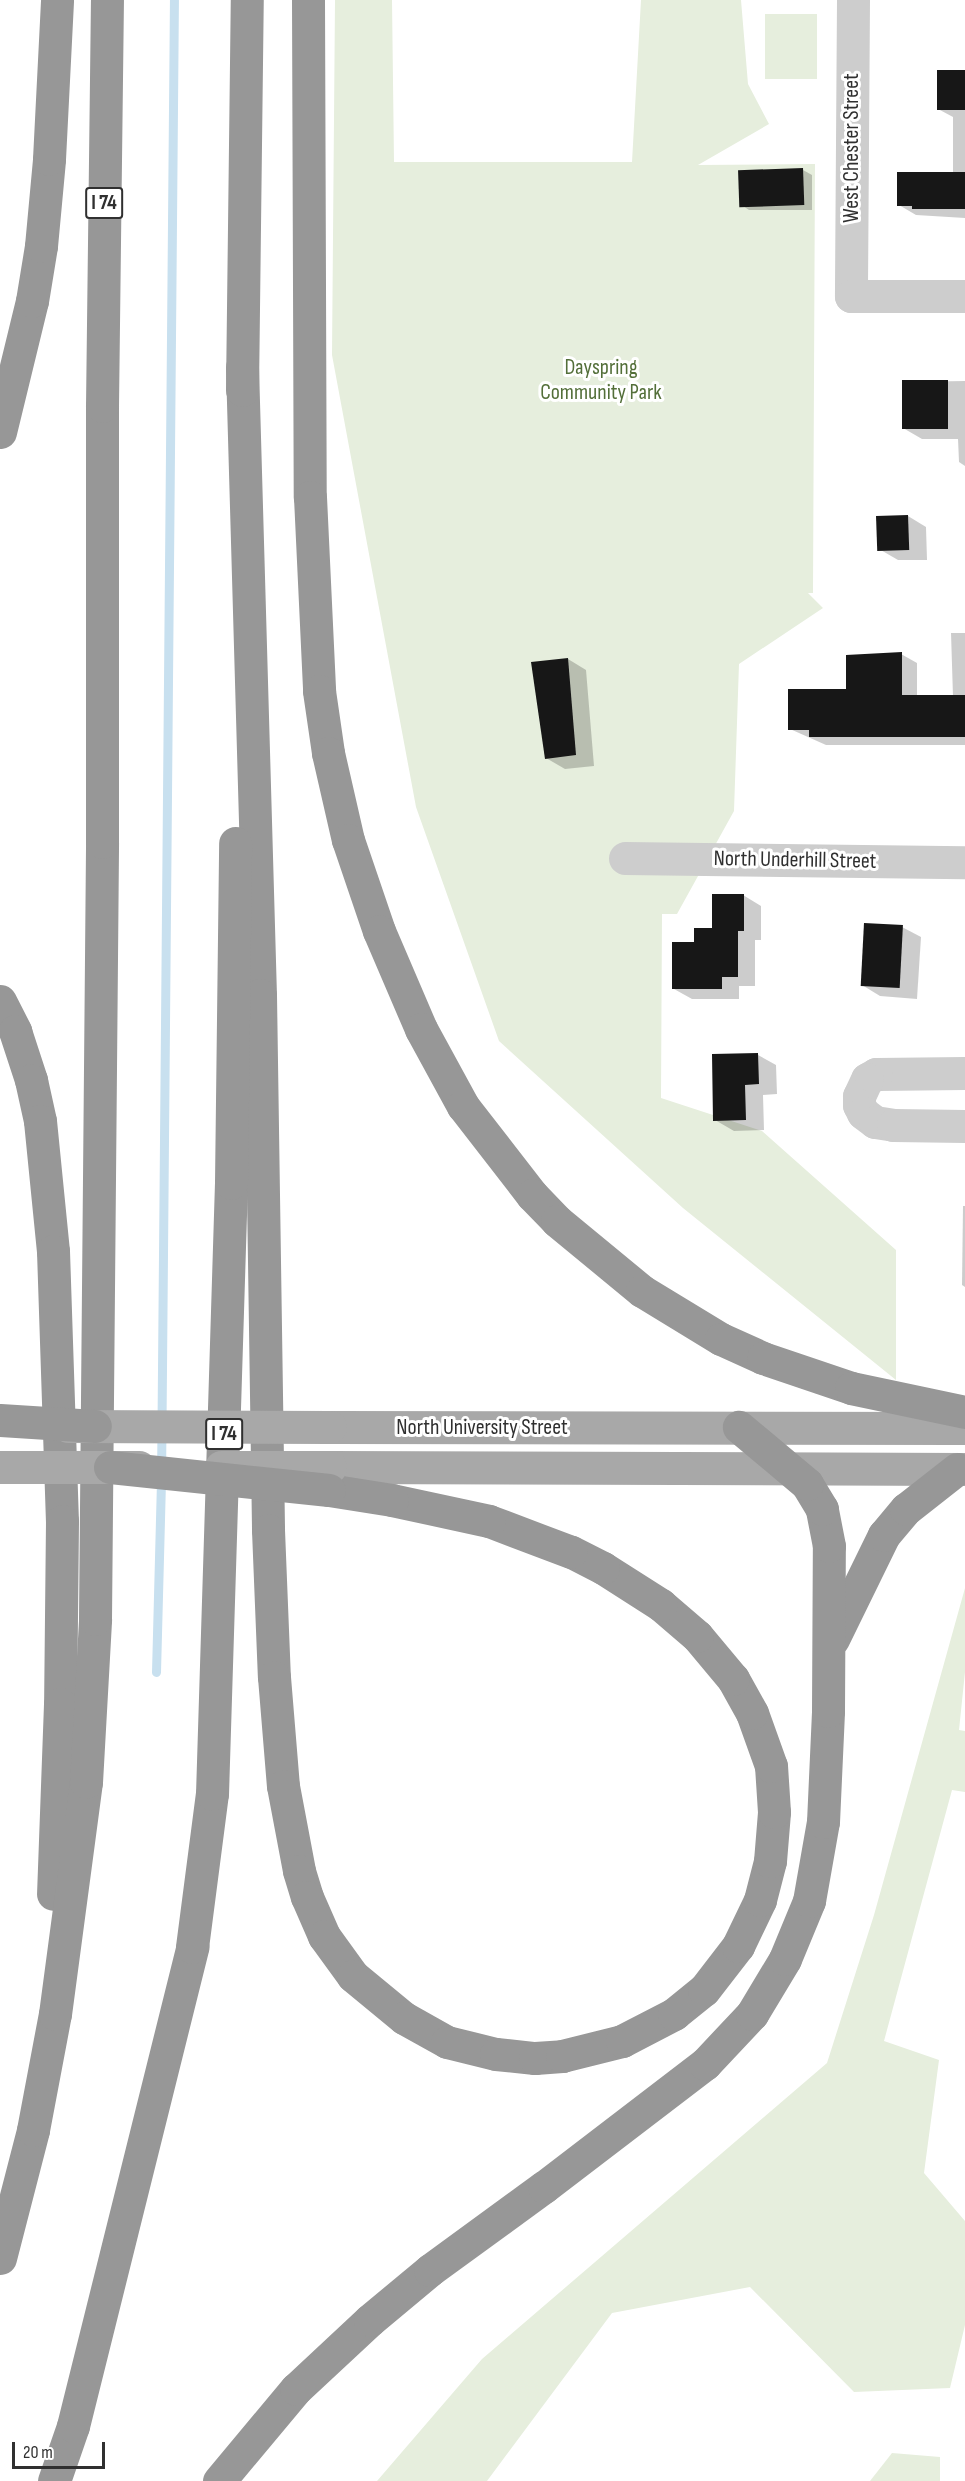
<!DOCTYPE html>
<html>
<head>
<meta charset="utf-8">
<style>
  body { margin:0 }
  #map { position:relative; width:965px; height:2481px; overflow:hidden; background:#fff; font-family:"Sofia Sans Condensed",sans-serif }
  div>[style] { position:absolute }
  .green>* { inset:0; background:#e6eedd; transform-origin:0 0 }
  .shadow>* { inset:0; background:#0003 }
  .stream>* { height:9px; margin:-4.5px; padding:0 4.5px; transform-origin:4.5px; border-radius:4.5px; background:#c8e0ef }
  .building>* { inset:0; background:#171717; transform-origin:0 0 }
  .minor>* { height:33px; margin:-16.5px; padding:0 16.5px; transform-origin:16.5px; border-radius:16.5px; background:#cdcdcd }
  .major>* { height:33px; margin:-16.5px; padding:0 16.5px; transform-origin:16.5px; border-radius:16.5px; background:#a8a8a8 }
  .highway>* { height:33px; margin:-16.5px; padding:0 16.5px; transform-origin:16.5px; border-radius:16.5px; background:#979797 }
  .major-bridge>* { height:33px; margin:-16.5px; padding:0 16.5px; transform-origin:16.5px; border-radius:16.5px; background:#a8a8a8 }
  .highway-bridge>* { height:33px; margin:-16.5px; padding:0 16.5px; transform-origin:16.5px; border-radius:16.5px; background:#979797 }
  span { translate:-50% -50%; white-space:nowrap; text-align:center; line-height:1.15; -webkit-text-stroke:6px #fff; paint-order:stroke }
  .shield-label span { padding:2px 4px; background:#fff; border:2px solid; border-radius:4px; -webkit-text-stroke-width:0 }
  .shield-label { font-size:21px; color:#303030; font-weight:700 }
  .street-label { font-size:22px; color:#303030 }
  .park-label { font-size:22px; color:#536f39 }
  .scale { position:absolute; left:12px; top:2442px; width:93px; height:27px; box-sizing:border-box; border:3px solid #303030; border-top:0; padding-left:8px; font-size:18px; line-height:21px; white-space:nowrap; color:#303030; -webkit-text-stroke:4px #fff; paint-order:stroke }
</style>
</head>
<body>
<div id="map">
  <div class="green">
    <div style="clip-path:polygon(335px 0,392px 0,394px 162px,632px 162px,641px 0,741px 0,748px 84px,769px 124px,698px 165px,815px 164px,813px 593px,808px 593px,823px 608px,739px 664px,734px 811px,677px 914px,662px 914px,661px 1098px,762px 1131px,896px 1250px,896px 1380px,683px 1208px,499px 1041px,416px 807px,332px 355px)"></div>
    <div style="left:765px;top:14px;width:52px;height:65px"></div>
    <div style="clip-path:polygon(965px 1588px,965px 1672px,959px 1730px,965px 1731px,965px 1792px,952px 1790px,884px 2041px,939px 2060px,924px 2173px,965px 2221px,965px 2325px,950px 2388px,854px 2392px,750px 2287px,612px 2313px,487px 2481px,377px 2481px,482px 2359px,827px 2063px,874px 1915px)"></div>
    <div style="clip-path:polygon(892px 2453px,940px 2457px,940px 2481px,870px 2481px)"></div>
  </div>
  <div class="shadow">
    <div style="clip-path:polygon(965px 72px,965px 218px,916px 215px,899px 205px,953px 173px,953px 117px,938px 109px)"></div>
    <div style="clip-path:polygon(803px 170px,812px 175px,812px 210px,749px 210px,740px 204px)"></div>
    <div style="clip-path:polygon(965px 381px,965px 466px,959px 462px,958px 439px,922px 439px,903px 428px,903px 382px)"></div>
    <div style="clip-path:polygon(908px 516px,926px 527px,927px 560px,898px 560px,879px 549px)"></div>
    <div style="clip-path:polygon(951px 633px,965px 633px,965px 745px,826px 745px,790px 729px,901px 654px,917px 663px,917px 697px,953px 697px)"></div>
    <div style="clip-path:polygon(568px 659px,586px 670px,594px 766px,565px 769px,546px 758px)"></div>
    <div style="clip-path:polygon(743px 895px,761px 906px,761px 940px,755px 940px,755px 986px,739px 986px,739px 999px,692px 999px,674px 989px,695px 943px,714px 930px)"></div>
    <div style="clip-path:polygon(902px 927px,921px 937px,917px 999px,880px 996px,862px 985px)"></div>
    <div style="clip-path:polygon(758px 1055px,776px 1065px,777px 1094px,763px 1095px,764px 1130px,734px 1131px,715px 1120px)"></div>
    <div style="clip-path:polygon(963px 1206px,965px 1206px,965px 1287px,962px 1285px)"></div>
  </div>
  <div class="stream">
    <div style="left:156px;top:1672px;width:189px;rotate:-88.5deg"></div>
    <div style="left:161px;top:1483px;width:1483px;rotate:-89.5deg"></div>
  </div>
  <div class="building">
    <div style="left:937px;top:70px;width:28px;height:40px"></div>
    <div style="left:803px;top:168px;width:37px;height:65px;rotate:88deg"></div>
    <div style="clip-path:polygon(897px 172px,965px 172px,965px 209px,912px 209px,912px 206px,897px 206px)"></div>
    <div style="left:902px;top:380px;width:46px;height:49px"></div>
    <div style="left:908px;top:515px;width:35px;height:32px;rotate:88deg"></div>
    <div style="clip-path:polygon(902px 652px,902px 695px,965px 695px,965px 737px,809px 737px,809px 730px,788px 730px,788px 689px,846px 689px,846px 655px)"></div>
    <div style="clip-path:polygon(568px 658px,576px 755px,545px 759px,531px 662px)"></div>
    <div style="clip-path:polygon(712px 894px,744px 894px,744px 931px,738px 931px,738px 977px,722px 977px,722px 989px,672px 989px,672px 942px,694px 942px,694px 928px,712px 928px)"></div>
    <div style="left:864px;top:923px;width:39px;height:63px;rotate:3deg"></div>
    <div style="clip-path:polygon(758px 1053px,759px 1084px,745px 1085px,746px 1120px,713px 1121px,712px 1054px)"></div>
  </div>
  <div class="minor">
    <div style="left:853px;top:0;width:296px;rotate:90.4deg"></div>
    <div style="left:851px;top:296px;width:114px"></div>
    <div style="left:625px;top:858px;width:340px;rotate:0.7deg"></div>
    <div style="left:965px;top:1073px;width:89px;rotate:179.4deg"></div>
    <div style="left:876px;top:1074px;width:10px;rotate:151deg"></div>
    <div style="left:867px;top:1079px;width:19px;rotate:115deg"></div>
    <div style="left:859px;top:1096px;width:9px;rotate:90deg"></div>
    <div style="left:859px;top:1105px;width:9px;rotate:63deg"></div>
    <div style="left:863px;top:1113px;width:15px;rotate:37deg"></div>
    <div style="left:875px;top:1122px;width:18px;rotate:9deg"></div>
    <div style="left:893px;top:1125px;width:72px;rotate:0.8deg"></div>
  </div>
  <div class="major">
    <div style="left:330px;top:1427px;width:635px;rotate:0.09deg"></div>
    <div style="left:330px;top:1467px;width:635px;rotate:0.18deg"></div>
  </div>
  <div class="highway">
    <div style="left:308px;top:0;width:497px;rotate:89.8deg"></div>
    <div style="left:310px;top:497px;width:194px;rotate:87.3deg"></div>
    <div style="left:319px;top:691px;width:63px;rotate:81.7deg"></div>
    <div style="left:328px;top:753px;width:89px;rotate:77.1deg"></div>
    <div style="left:348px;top:840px;width:96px;rotate:71.2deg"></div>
    <div style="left:379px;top:931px;width:107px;rotate:66.8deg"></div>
    <div style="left:421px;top:1029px;width:88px;rotate:61.4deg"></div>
    <div style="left:463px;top:1106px;width:113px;rotate:52.2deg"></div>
    <div style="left:532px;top:1195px;width:36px;rotate:46deg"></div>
    <div style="left:557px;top:1221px;width:110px;rotate:39.5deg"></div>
    <div style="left:642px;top:1291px;width:92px;rotate:31.3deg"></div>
    <div style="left:721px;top:1339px;width:46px;rotate:24.3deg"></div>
    <div style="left:763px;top:1358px;width:93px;rotate:18.8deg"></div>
    <div style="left:851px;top:1388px;width:116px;rotate:11.9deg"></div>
    <div style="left:242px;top:367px;width:628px;rotate:88.36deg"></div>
    <div style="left:260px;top:995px;width:535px;rotate:89.14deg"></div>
    <div style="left:268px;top:1530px;width:147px;rotate:87.7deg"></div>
    <div style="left:274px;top:1677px;width:109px;rotate:85.3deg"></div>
    <div style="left:283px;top:1786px;width:86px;rotate:79.3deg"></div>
    <div style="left:299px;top:1871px;width:27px;rotate:73deg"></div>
    <div style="left:307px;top:1897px;width:43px;rotate:66.4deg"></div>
    <div style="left:324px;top:1936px;width:49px;rotate:54.1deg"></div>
    <div style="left:353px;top:1976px;width:66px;rotate:39.5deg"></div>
    <div style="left:404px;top:2018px;width:49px;rotate:29.2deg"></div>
    <div style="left:447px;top:2042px;width:50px;rotate:13.8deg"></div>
    <div style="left:496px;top:2054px;width:39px;rotate:6deg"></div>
    <div style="left:535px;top:2058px;width:27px;rotate:-4deg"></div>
    <div style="left:562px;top:2056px;width:62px;rotate:-14deg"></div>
    <div style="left:622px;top:2041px;width:59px;rotate:-27.4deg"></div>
    <div style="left:674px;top:2014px;width:38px;rotate:-39deg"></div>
    <div style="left:704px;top:1990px;width:56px;rotate:-52.3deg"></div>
    <div style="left:738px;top:1946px;width:51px;rotate:-64.4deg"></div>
    <div style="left:760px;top:1900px;width:40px;rotate:-75.6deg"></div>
    <div style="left:770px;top:1861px;width:49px;rotate:-85.3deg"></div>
    <div style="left:774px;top:1812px;width:46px;rotate:-93.7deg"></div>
    <div style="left:771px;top:1766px;width:56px;rotate:-109.7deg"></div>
    <div style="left:752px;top:1713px;width:39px;rotate:-119deg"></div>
    <div style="left:733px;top:1679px;width:56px;rotate:-129.9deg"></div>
    <div style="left:697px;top:1636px;width:48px;rotate:-139.3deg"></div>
    <div style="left:661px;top:1605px;width:69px;rotate:-147.5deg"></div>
    <div style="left:603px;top:1568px;width:36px;rotate:-153deg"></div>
    <div style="left:571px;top:1552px;width:88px;rotate:-159.3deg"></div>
    <div style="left:489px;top:1521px;width:99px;rotate:-167.8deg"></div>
    <div style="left:392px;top:1500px;width:64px;rotate:-171deg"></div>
    <div style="left:242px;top:390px;width:390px;rotate:-89.3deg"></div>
    <div style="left:0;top:432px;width:135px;rotate:-76.3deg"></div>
    <div style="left:32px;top:301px;width:56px;rotate:-80.7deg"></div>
    <div style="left:41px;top:246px;width:87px;rotate:-84.7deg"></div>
    <div style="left:49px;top:159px;width:159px;rotate:-87.1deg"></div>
    <div style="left:0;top:1001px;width:34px;rotate:63deg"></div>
    <div style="left:15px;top:1031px;width:52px;rotate:71.9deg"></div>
    <div style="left:31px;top:1080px;width:42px;rotate:77.6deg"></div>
    <div style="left:40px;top:1121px;width:131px;rotate:84.3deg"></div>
    <div style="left:53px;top:1251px;width:270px;rotate:88.1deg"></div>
    <div style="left:62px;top:1521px;width:183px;rotate:90.6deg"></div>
    <div style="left:60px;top:1704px;width:190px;rotate:92.1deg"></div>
    <div style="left:833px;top:1639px;width:116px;rotate:-63.9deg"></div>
    <div style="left:884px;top:1535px;width:34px;rotate:-50deg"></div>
    <div style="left:906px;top:1509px;width:65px;rotate:-38.1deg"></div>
    <div style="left:0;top:2258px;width:132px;rotate:-75.5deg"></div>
    <div style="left:33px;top:2130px;width:118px;rotate:-79.3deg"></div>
    <div style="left:55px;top:2014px;width:234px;rotate:-82.4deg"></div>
    <div style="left:86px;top:1782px;width:163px;rotate:-86.8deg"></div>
    <div style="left:95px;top:1619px;width:777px;rotate:-89.48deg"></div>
    <div style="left:102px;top:842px;width:436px;rotate:-90deg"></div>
    <div style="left:102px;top:406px;width:406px;rotate:-89.3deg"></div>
    <div style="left:54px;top:2481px;width:58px;rotate:-70.9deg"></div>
    <div style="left:73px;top:2426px;width:494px;rotate:-76deg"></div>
    <div style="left:192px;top:1947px;width:154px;rotate:-82.6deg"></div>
    <div style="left:212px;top:1794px;width:611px;rotate:-88.22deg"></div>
    <div style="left:231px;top:1183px;width:340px;rotate:-89.3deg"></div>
    <div style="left:219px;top:2481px;width:120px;rotate:-50.1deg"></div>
    <div style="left:296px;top:2389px;width:101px;rotate:-43deg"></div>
    <div style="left:370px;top:2320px;width:78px;rotate:-39.8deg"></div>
    <div style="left:430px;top:2270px;width:141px;rotate:-36.1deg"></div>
    <div style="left:544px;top:2187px;width:203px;rotate:-37.4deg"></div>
    <div style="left:705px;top:2064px;width:69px;rotate:-46.8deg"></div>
    <div style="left:752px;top:2014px;width:64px;rotate:-59deg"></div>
    <div style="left:785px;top:1959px;width:63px;rotate:-67.5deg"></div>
    <div style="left:809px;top:1901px;width:80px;rotate:-80deg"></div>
    <div style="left:823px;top:1822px;width:111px;rotate:-87.4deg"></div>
    <div style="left:828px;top:1711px;width:165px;rotate:-89.7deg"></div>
    <div style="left:829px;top:1546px;width:38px;rotate:-101deg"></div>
    <div style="left:822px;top:1509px;width:29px;rotate:-121deg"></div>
    <div style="left:807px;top:1484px;width:89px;rotate:-140deg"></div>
  </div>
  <div class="major-bridge">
    <div style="left:68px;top:1426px;width:262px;rotate:0.2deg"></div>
    <div style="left:0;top:1467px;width:139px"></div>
    <div style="left:221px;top:1467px;width:109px"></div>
  </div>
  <div class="highway-bridge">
    <div style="left:0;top:1420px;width:95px;rotate:3.6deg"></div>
    <div style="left:110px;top:1467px;width:220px;rotate:6deg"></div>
  </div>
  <div class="shield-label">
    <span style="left:104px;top:203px">I 74</span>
    <span style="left:224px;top:1434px">I 74</span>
  </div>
  <div class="street-label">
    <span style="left:852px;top:148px;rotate:-90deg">West Chester Street</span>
    <span style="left:795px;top:860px;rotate:1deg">North Underhill Street</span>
    <span style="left:482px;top:1428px">North University Street</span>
  </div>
  <div class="park-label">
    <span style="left:601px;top:380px">Dayspring<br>Community Park</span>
  </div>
  <div class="scale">20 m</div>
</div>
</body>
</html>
